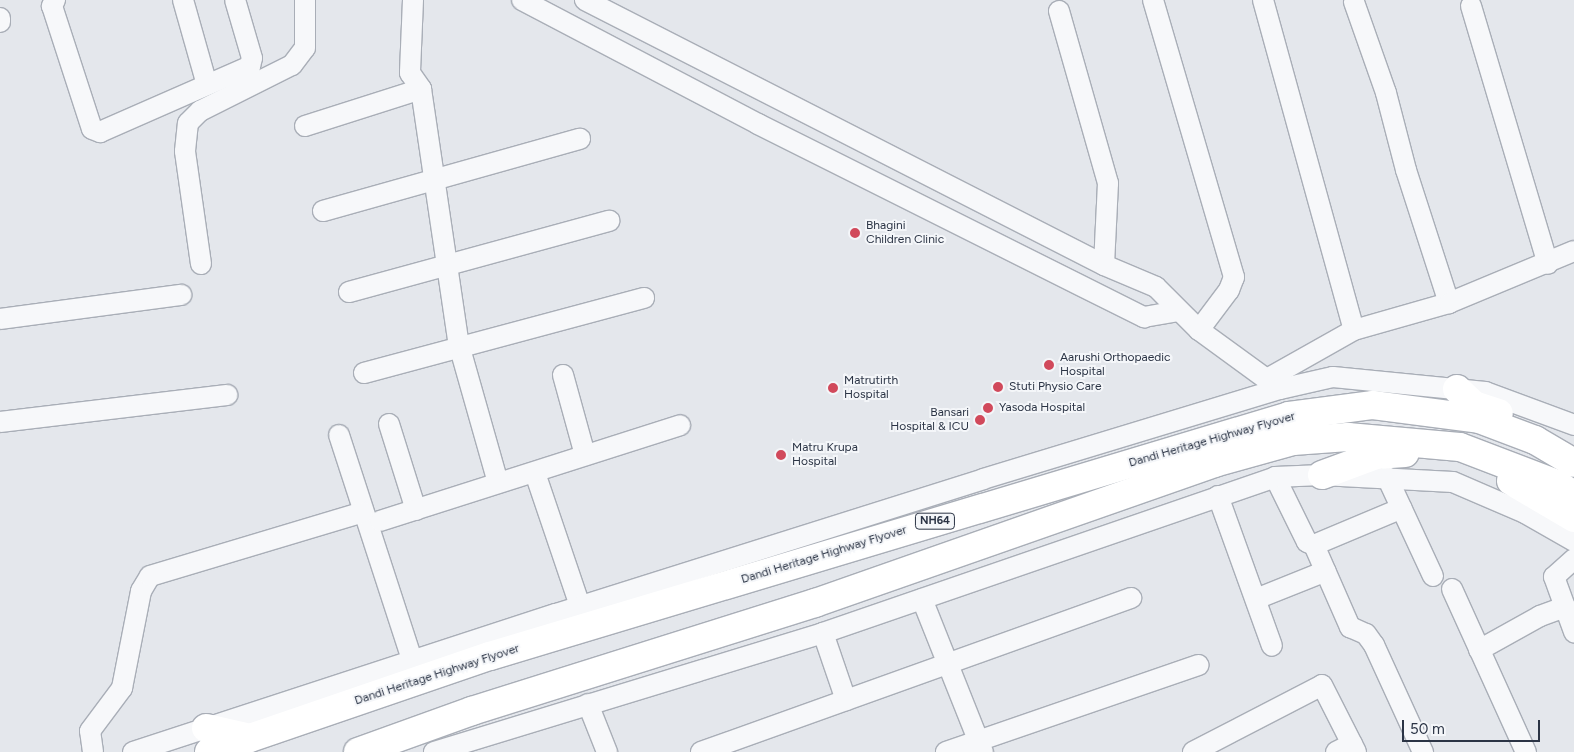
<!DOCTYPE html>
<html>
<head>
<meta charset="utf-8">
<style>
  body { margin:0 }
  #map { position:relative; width:1574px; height:752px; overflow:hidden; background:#e4e7ec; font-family:Figtree,sans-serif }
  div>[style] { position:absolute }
  .roads { filter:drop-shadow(1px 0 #a9aeb7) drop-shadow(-1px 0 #a9aeb7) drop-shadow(0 1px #a9aeb7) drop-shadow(0 -1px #a9aeb7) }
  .minor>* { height:20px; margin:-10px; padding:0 10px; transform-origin:10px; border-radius:10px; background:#f7f8fa }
  .highway>* { height:28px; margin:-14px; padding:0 14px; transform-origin:14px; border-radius:14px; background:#fff }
  .dots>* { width:14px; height:14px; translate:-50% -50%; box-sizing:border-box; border:2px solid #f4f6f9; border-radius:50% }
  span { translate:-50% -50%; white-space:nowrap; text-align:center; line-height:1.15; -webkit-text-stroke:4px #f4f6f9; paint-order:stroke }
  .shield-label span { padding:1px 4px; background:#f4f6f9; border:1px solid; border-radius:4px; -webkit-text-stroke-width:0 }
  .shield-label { font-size:11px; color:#2b3445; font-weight:700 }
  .poi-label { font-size:12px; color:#2b3445 }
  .left { translate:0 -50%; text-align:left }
  .right { translate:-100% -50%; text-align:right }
  .street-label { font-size:12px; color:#2b3445 }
  .scale { position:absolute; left:1402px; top:720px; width:138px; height:22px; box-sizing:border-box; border:2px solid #2b3445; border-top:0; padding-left:6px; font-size:15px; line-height:18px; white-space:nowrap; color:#2b3445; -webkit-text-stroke:4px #f4f6f9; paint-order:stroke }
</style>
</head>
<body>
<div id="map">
  <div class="roads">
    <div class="minor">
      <div style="left:55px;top:0;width:7px;rotate:117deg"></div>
      <div style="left:52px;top:6px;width:129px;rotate:72deg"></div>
      <div style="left:92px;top:129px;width:9px;rotate:21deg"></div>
      <div style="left:100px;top:132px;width:164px;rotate:-23.7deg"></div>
      <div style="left:250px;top:66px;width:8px;rotate:-76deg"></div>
      <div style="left:252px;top:58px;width:60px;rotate:-106.3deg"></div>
      <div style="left:183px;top:0;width:88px;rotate:74.2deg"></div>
      <div style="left:413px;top:0;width:73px;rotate:92.4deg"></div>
      <div style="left:410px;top:73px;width:19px;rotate:55deg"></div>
      <div style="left:421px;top:89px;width:259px;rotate:81.6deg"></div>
      <div style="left:459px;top:345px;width:143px;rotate:74.2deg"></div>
      <div style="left:522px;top:0;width:267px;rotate:27.7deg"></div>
      <div style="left:758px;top:124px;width:432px;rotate:26.6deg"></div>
      <div style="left:1144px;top:317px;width:34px;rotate:-10deg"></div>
      <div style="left:585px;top:0;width:583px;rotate:27.05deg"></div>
      <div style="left:1104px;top:265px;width:56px;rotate:22.9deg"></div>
      <div style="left:1156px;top:287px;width:61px;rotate:45deg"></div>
      <div style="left:1199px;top:330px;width:100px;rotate:36.1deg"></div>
      <div style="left:1153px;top:0;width:289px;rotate:73.7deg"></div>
      <div style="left:1234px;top:277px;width:14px;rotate:111deg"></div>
      <div style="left:1229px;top:290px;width:50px;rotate:126.9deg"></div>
      <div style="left:1263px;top:0;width:342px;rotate:74.6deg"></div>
      <div style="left:1354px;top:2px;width:96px;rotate:70.6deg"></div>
      <div style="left:1386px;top:93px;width:80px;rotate:75.4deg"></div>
      <div style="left:1406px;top:170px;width:140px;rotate:72.1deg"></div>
      <div style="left:1471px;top:6px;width:269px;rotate:73.4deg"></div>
      <div style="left:1059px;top:11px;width:179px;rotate:74.1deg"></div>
      <div style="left:1108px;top:183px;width:82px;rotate:92.8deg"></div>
      <div style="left:0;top:18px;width:4px;rotate:90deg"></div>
      <div style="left:305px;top:126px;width:122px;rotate:-17.7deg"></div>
      <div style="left:323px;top:211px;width:267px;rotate:-15.7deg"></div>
      <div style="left:201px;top:264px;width:114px;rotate:-98.1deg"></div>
      <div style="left:185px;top:151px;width:28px;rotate:-84deg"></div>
      <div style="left:188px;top:123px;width:17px;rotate:-45deg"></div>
      <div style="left:200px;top:111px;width:103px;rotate:-26.6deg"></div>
      <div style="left:292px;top:65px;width:21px;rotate:-53deg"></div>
      <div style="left:305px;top:48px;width:48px;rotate:-90deg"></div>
      <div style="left:349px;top:292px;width:270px;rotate:-15.3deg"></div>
      <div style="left:0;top:319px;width:183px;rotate:-7.6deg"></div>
      <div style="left:364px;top:373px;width:290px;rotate:-15deg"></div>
      <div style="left:563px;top:375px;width:83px;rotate:74.6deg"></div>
      <div style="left:1267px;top:379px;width:100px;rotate:-29.4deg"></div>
      <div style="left:1354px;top:330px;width:99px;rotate:-15.9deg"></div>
      <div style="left:1449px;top:303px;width:135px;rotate:-22.6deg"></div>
      <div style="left:0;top:422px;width:229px;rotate:-6.8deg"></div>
      <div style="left:389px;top:424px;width:90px;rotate:72.6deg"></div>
      <div style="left:339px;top:435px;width:240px;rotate:72deg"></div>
      <div style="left:535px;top:473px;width:140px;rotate:71.3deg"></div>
      <div style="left:1275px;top:477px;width:72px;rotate:63.8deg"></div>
      <div style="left:1307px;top:542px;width:8px;rotate:23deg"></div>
      <div style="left:1314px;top:545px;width:90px;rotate:66.3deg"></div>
      <div style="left:1350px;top:627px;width:17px;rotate:24deg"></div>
      <div style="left:1366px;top:634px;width:14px;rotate:54deg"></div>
      <div style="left:1374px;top:645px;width:118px;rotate:65.4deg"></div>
      <div style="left:1387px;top:477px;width:109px;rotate:65.1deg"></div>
      <div style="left:1218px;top:496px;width:159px;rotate:70.2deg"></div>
      <div style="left:380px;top:521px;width:315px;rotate:-17.7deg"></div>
      <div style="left:1314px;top:545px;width:95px;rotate:-22.8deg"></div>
      <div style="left:1452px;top:589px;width:179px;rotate:65.6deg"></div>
      <div style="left:922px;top:599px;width:165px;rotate:68.3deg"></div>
      <div style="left:1256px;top:599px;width:75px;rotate:-21.8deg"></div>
      <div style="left:1565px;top:607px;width:32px;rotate:-110deg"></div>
      <div style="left:1554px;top:577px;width:27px;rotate:-42deg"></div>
      <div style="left:823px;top:633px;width:71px;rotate:71.1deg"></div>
      <div style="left:1479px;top:650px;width:70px;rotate:-29.1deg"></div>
      <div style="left:1540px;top:616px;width:27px;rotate:-20deg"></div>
      <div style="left:1565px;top:607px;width:27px;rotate:70deg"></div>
      <div style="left:588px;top:704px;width:52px;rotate:68.4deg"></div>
      <div style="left:93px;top:752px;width:21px;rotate:-98deg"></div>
      <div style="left:90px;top:731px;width:54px;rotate:-53.3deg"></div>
      <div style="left:122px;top:688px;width:99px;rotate:-78.9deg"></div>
      <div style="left:141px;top:591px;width:17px;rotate:-59deg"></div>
      <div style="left:150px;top:576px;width:222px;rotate:-16.7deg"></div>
      <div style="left:133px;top:752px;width:445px;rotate:-18.1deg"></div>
      <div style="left:556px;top:614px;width:448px;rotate:-17.5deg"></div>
      <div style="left:983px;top:479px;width:310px;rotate:-16.9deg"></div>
      <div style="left:1280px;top:389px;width:54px;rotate:-12.8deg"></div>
      <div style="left:1333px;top:377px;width:153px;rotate:5.6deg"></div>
      <div style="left:1485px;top:392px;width:95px;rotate:20.3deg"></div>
      <div style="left:434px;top:752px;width:407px;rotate:-17deg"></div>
      <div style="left:823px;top:633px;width:478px;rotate:-19deg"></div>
      <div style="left:1275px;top:477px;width:47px;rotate:-2.4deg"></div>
      <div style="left:1322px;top:475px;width:131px;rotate:3.1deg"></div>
      <div style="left:1453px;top:482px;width:78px;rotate:23.3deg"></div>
      <div style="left:1525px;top:513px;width:56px;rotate:29.7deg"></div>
      <div style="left:701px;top:752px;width:457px;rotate:-19.7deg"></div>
      <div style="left:946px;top:752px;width:267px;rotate:-19deg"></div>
      <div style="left:1193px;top:752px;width:145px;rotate:-27.4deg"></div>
      <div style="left:1322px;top:685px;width:75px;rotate:63.1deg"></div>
      <div style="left:1336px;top:752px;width:18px;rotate:-27deg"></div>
    </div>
    <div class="highway">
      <div style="left:1457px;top:389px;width:23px;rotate:43deg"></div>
      <div style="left:1474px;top:405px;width:26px;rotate:18deg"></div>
      <div style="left:1322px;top:475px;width:58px;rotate:-20.3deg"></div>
      <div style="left:1376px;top:455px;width:29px;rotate:-4deg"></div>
      <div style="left:1511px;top:481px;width:73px;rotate:30.4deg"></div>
      <div style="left:206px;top:728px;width:45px;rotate:12.8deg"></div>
      <div style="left:209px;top:752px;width:297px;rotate:-18.9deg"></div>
      <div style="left:490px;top:656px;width:834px;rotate:-16.72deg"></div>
      <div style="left:1289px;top:416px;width:85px;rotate:-7.5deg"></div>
      <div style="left:1373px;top:405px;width:107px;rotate:7.5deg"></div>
      <div style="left:1479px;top:419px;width:60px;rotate:20.6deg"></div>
      <div style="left:1535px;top:440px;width:45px;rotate:30.5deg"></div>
      <div style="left:358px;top:752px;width:121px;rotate:-19.8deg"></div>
      <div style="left:472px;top:711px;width:360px;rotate:-17.5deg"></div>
      <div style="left:815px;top:603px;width:423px;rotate:-19.3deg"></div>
      <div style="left:1214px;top:463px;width:82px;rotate:-15.6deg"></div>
      <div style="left:1293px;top:441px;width:55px;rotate:-4.2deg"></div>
      <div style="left:1348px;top:437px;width:112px;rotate:5.1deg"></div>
      <div style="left:1460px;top:447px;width:104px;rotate:20.9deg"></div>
      <div style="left:1557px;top:484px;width:20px;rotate:33deg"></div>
    </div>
  </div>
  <div class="dots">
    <div style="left:855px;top:233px;background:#d1495b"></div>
    <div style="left:1049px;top:365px;background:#d1495b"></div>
    <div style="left:998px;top:387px;background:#d1495b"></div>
    <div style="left:833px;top:388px;background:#d1495b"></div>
    <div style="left:988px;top:408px;background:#d1495b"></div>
    <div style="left:980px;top:420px;background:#d1495b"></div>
    <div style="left:781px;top:455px;background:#d1495b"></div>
  </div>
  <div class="shield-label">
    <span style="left:935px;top:521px">NH64</span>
  </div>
  <div class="poi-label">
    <span class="left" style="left:866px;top:233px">Bhagini<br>Children Clinic</span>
    <span class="left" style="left:1060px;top:365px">Aarushi Orthopaedic<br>Hospital</span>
    <span class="left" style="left:844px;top:388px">Matrutirth<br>Hospital</span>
    <span class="left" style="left:1009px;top:387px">Stuti Physio Care</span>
    <span class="left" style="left:999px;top:408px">Yasoda Hospital</span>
    <span class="right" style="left:969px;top:420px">Bansari<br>Hospital &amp; ICU</span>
    <span class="left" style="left:792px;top:455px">Matru Krupa<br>Hospital</span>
  </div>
  <div class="street-label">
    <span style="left:1212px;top:440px;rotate:-16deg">Dandi Heritage Highway Flyover</span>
    <span style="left:824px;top:555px;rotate:-17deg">Dandi Heritage Highway Flyover</span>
    <span style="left:437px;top:675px;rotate:-18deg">Dandi Heritage Highway Flyover</span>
  </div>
  <div class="scale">50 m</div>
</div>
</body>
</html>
